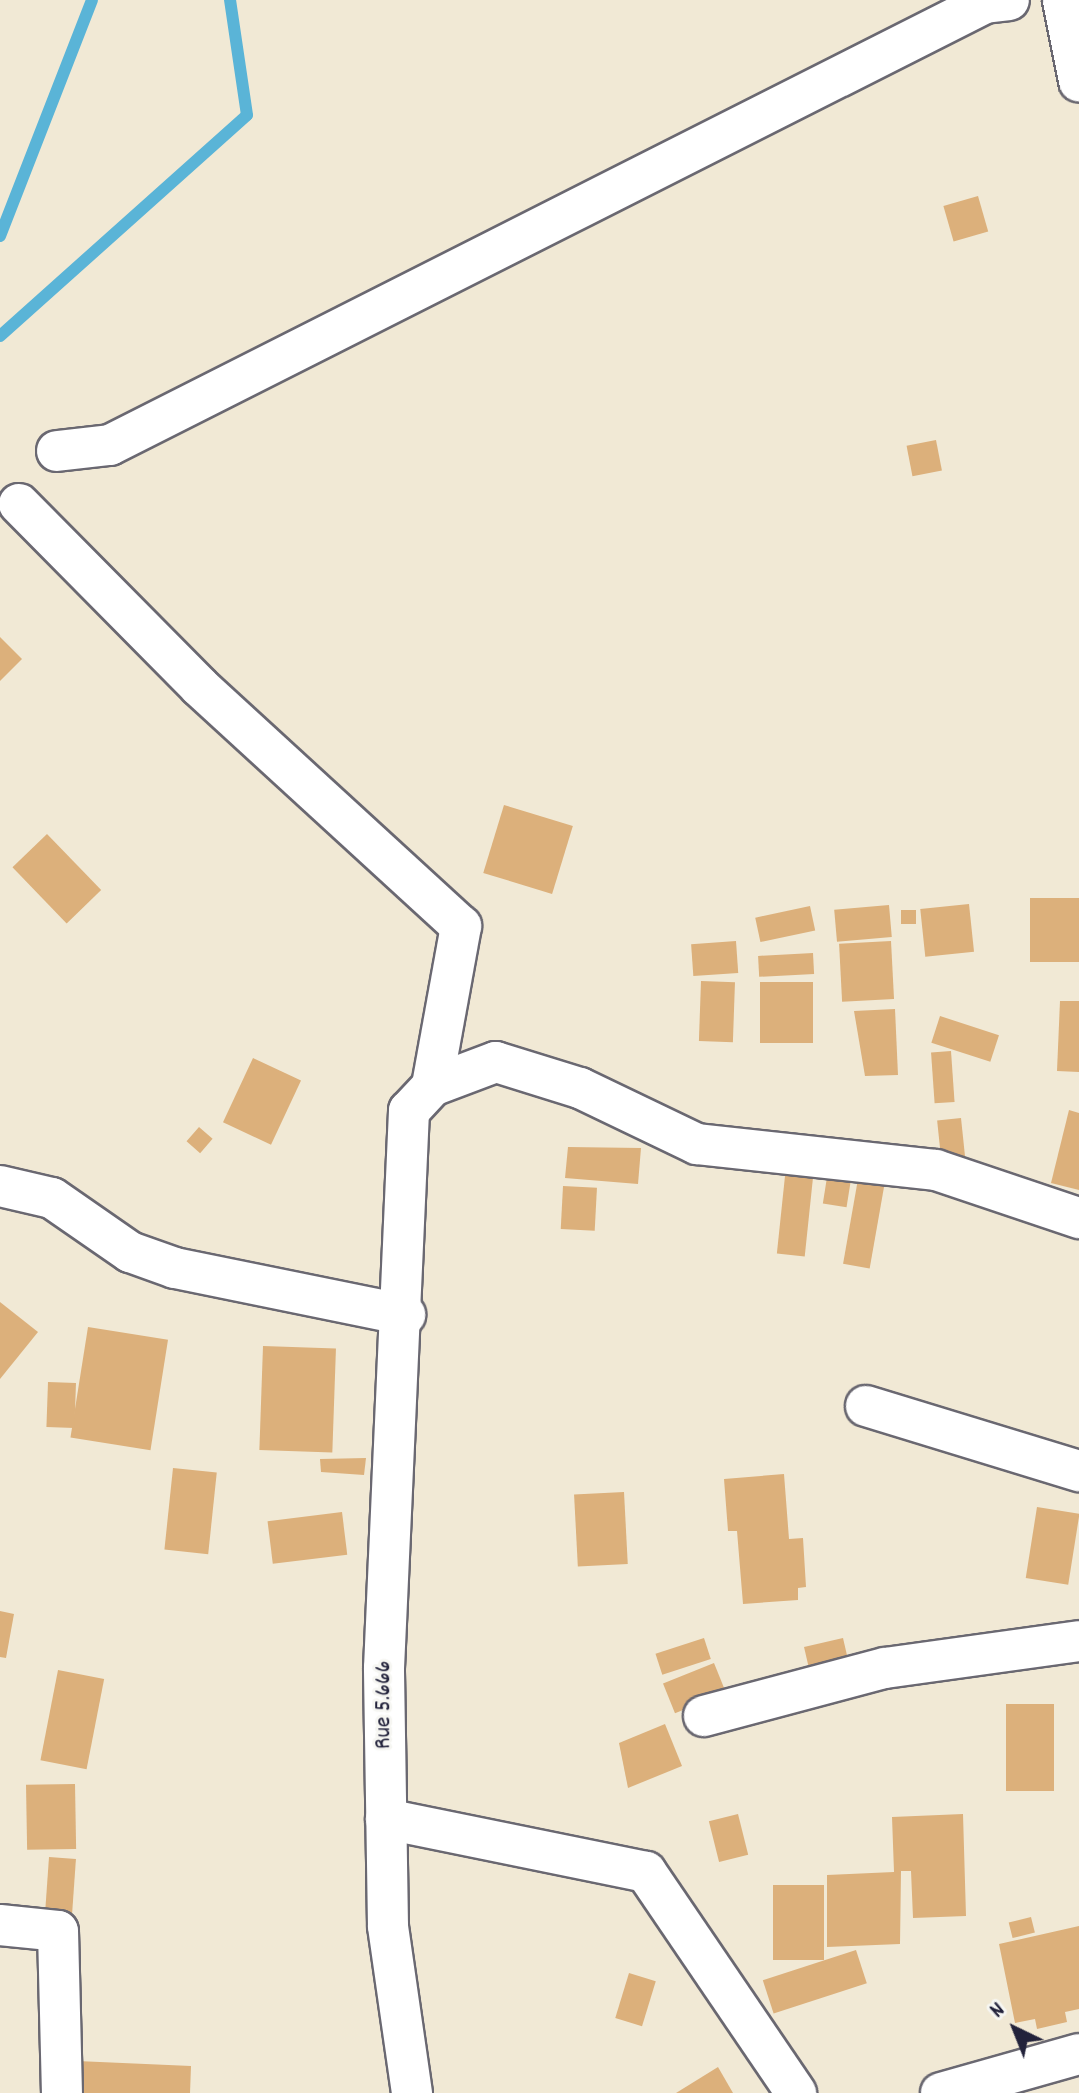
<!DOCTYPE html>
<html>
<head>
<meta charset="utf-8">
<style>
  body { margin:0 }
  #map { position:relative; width:1079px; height:2093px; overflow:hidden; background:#f1e9d5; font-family:Dekko,sans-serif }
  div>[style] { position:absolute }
  .stream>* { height:12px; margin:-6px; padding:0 6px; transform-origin:6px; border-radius:6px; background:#5ab4d7 }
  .building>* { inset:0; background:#dcb07b; transform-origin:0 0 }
  .roads { filter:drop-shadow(2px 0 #6a6871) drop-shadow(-2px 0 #6a6871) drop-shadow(0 2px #6a6871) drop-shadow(0 -2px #6a6871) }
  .minor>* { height:40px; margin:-20px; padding:0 20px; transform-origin:20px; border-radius:20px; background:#fff }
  span { translate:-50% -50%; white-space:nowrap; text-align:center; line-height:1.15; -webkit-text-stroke:6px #f6f6f2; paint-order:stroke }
  .street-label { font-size:24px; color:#22223b }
  .north { position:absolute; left:975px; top:1989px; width:80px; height:80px; -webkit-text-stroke:6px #f6f6f2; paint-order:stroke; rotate:317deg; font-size:22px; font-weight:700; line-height:32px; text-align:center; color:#22223b }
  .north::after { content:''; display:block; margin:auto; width:28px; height:36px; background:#22223b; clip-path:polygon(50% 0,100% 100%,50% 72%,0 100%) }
</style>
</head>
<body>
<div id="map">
  <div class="stream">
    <div style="left:0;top:236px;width:253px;rotate:-68.7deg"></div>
    <div style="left:0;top:336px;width:331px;rotate:-41.8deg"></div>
    <div style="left:247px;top:115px;width:116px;rotate:-98.4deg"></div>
  </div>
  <div class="building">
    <div style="left:978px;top:196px;width:37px;height:36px;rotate:74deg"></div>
    <div style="left:936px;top:440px;width:31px;height:30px;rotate:79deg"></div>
    <div style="clip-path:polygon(0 637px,22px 659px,0 681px)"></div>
    <div style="left:504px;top:805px;width:72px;height:71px;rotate:17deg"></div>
    <div style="left:47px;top:834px;width:78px;height:48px;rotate:46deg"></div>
    <div style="left:1079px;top:898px;width:64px;height:49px;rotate:90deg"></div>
    <div style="left:969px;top:904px;width:48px;height:49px;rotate:84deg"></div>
    <div style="left:889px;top:905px;width:32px;height:55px;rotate:85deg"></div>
    <div style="left:810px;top:906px;width:25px;height:56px;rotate:78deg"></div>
    <div style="left:901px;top:910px;width:15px;height:14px"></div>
    <div style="left:736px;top:941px;width:32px;height:45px;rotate:86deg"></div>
    <div style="left:891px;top:941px;width:58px;height:52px;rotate:87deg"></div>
    <div style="left:813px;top:953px;width:21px;height:55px;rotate:87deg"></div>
    <div style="left:701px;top:981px;width:34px;height:60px;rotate:2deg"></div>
    <div style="left:760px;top:982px;width:53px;height:61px"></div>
    <div style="clip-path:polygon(1060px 1001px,1079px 1001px,1079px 1072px,1057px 1071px)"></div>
    <div style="clip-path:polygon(895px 1009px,898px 1075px,865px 1076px,854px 1011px)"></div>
    <div style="left:940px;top:1016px;width:62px;height:28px;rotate:18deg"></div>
    <div style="left:951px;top:1051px;width:51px;height:20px;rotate:86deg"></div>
    <div style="left:253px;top:1058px;width:53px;height:71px;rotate:25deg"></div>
    <div style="clip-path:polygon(1069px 1110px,1079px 1113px,1079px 1190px,1051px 1183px)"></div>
    <div style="left:961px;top:1118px;width:40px;height:24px;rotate:84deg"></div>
    <div style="left:199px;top:1127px;width:18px;height:19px;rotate:41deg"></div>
    <div style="clip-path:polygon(568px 1147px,641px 1148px,638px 1184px,565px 1178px)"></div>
    <div style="left:787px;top:1157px;width:28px;height:97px;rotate:6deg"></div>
    <div style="left:828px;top:1171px;width:24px;height:33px;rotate:9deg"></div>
    <div style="left:858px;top:1179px;width:27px;height:86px;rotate:10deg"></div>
    <div style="left:563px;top:1186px;width:34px;height:43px;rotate:3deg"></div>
    <div style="clip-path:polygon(0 1302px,38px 1332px,0 1379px)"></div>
    <div style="left:88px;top:1327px;width:81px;height:112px;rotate:9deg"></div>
    <div style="left:263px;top:1346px;width:73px;height:104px;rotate:2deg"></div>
    <div style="left:48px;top:1382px;width:28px;height:45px;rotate:2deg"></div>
    <div style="clip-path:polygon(366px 1458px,364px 1475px,321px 1472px,320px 1459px)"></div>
    <div style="left:173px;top:1468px;width:44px;height:82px;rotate:6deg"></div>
    <div style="clip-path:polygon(784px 1474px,789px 1539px,803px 1538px,806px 1587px,798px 1588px,798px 1600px,743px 1604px,737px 1531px,728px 1531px,724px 1479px)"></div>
    <div style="left:624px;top:1492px;width:72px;height:50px;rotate:87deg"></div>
    <div style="left:1037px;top:1507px;width:43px;height:72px;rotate:9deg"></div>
    <div style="left:342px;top:1512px;width:43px;height:75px;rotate:83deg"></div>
    <div style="clip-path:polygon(0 1611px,14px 1614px,6px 1658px,0 1657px)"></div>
    <div style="left:704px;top:1638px;width:22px;height:51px;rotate:72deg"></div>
    <div style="left:843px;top:1638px;width:27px;height:40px;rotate:77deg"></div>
    <div style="left:714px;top:1663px;width:32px;height:55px;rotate:68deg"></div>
    <div style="left:58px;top:1670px;width:47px;height:92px;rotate:11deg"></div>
    <div style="left:1006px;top:1704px;width:48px;height:87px"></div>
    <div style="clip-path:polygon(665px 1724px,682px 1766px,628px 1788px,619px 1743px)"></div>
    <div style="left:75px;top:1784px;width:65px;height:49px;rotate:89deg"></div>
    <div style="left:738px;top:1814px;width:42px;height:30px;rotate:76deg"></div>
    <div style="clip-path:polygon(963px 1814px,966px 1916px,913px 1918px,911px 1871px,901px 1871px,900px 1944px,827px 1947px,827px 1875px,894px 1872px,892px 1817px)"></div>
    <div style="left:49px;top:1857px;width:27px;height:61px;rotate:4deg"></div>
    <div style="left:824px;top:1885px;width:75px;height:51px;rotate:90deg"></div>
    <div style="left:1031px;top:1917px;width:16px;height:23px;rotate:76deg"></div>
    <div style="clip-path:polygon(1079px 1926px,1079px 2009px,1065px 2012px,1067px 2022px,1037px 2029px,1035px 2019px,1015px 2023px,999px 1944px)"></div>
    <div style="left:856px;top:1950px;width:35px;height:98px;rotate:72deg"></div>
    <div style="left:629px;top:1973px;width:28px;height:47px;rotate:17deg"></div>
    <div style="clip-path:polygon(77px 2061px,191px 2066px,190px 2093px,75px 2093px)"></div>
    <div style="clip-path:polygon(718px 2067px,733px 2093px,676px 2093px)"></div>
  </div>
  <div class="roads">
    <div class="minor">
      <div style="left:1063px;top:0;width:83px;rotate:78.8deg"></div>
      <div style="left:57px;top:451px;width:53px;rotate:-6.5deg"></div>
      <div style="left:110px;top:445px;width:980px;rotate:-26.8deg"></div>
      <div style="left:985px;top:3px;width:24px;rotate:-7deg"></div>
      <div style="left:19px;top:504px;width:257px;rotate:45.3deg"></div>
      <div style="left:200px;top:687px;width:354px;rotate:42.5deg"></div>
      <div style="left:461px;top:926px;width:163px;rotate:100.3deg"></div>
      <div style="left:0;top:1186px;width:53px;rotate:13deg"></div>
      <div style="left:52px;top:1198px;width:95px;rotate:34.7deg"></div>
      <div style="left:130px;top:1252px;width:48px;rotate:19.6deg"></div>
      <div style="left:175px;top:1268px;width:235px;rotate:11.5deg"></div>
      <div style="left:866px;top:1406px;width:223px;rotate:17deg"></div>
      <div style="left:704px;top:1716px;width:187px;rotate:-14.9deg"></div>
      <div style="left:885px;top:1668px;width:196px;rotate:-7.9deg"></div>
      <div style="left:386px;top:1819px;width:265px;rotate:11.5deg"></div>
      <div style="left:646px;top:1872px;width:267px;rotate:55.8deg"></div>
      <div style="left:0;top:1925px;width:58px;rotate:5.9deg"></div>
      <div style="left:58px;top:1931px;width:162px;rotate:88.6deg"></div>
      <div style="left:412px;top:2093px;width:169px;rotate:-98.2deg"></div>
      <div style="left:388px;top:1926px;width:258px;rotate:-90.9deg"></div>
      <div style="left:384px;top:1668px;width:558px;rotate:-87.43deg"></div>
      <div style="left:409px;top:1111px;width:34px;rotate:-47deg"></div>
      <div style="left:432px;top:1086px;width:68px;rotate:-20.6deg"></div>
      <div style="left:496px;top:1062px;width:88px;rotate:17.2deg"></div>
      <div style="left:580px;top:1088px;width:130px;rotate:25.6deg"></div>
      <div style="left:697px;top:1144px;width:240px;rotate:6.2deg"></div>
      <div style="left:936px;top:1170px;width:151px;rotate:18.6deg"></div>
      <div style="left:941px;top:2093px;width:143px;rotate:-15.8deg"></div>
    </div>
  </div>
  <div class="street-label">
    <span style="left:385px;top:1705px;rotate:-90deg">Rue 5.666</span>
  </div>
  <div class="north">N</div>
</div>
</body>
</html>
